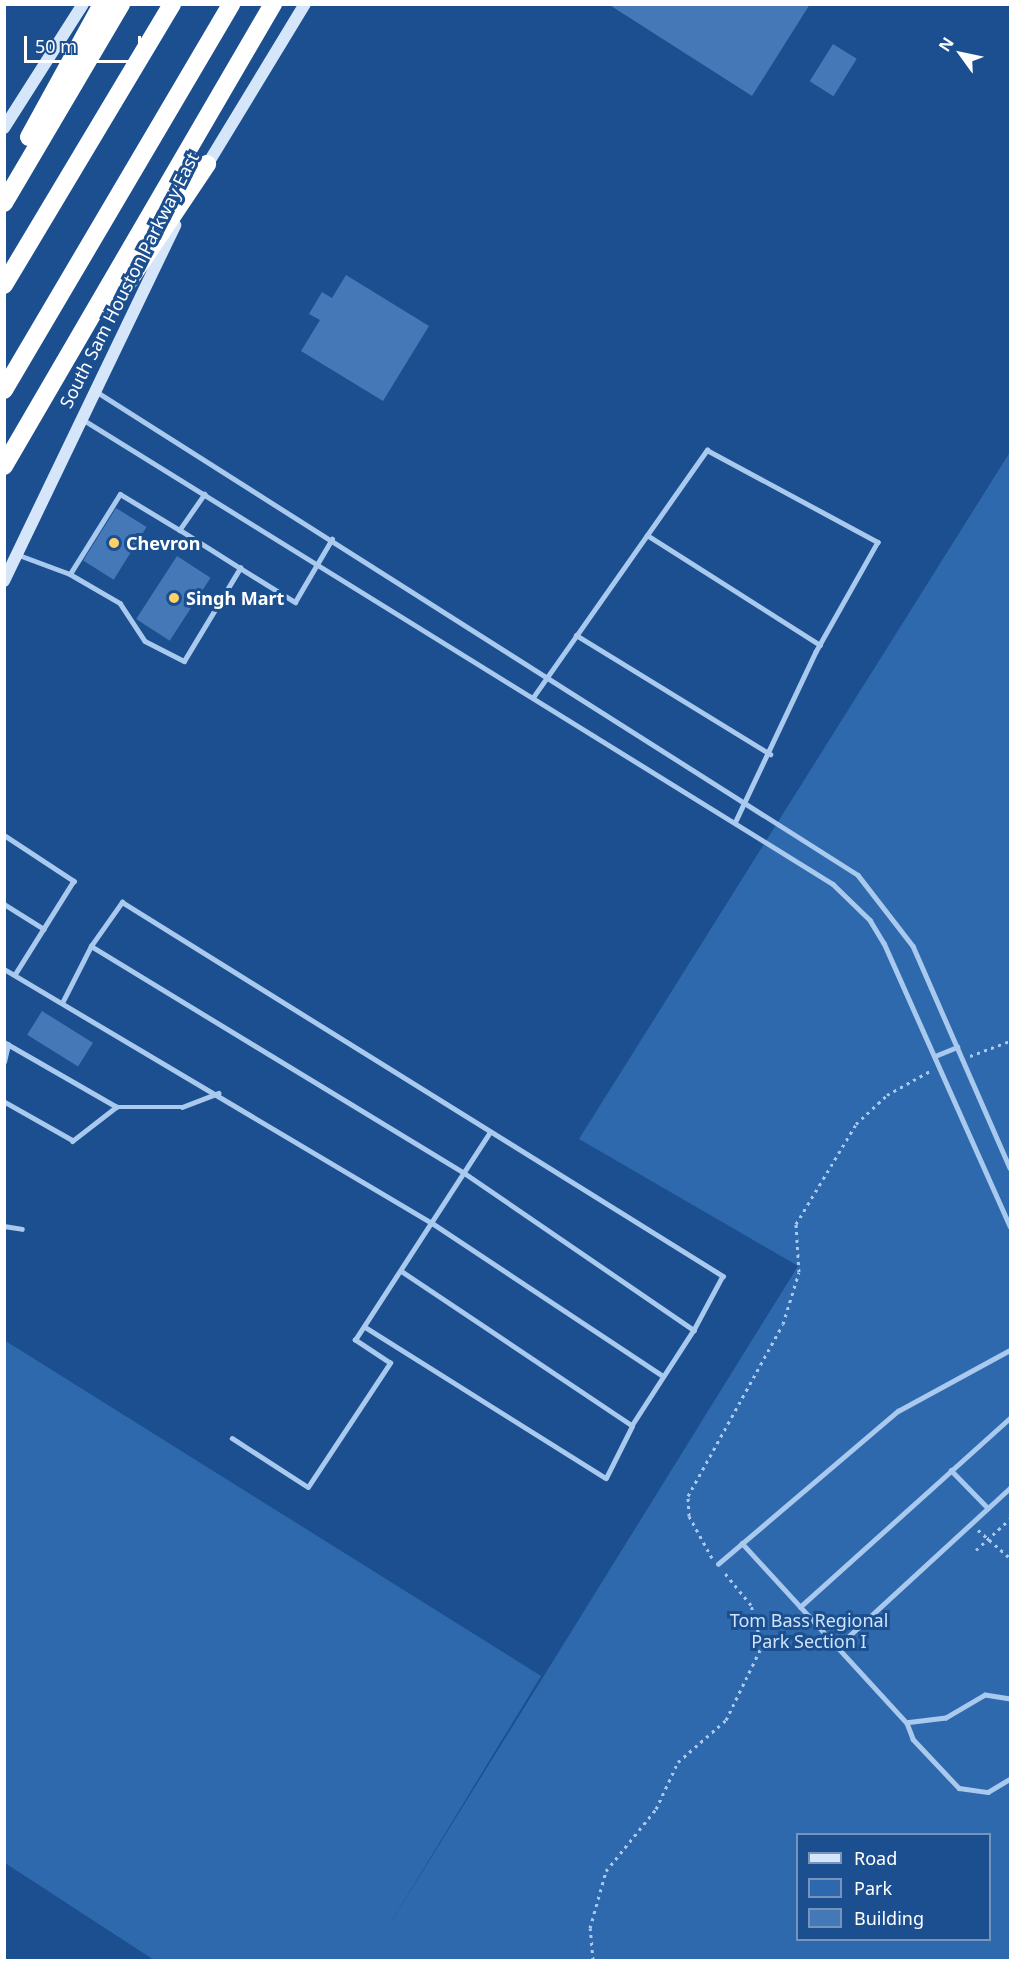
<!DOCTYPE html>
<html>
<head>
<meta charset="utf-8">
<style>
  body { margin:0 }
  #map { position:relative; width:1015px; height:1965px; overflow:hidden; background:#1b4f8f; font-family:"Noto Sans",sans-serif }
  div>[style] { position:absolute }
  .green>* { inset:0; background:#2e69ad }
  .building>* { inset:0; background:#4478b7; transform-origin:0 0 }
  .path>* { height:3px; margin-top:-1.5px; transform-origin:0; background:repeating-linear-gradient(90deg,#a9c9ee 0 3px,transparent 0 7.5px) }
  .lane>* { height:4.5px; margin:-2.25px; padding:0 2.25px; transform-origin:2.25px; border-radius:2.25px; background:#a9c9ee }
  .secondary>* { height:12px; margin:-6px; padding:0 6px; transform-origin:6px; border-radius:6px; background:#d6e6fa }
  .highway>* { height:18px; margin:-9px; padding:0 9px; transform-origin:9px; border-radius:9px; background:#fff }
  .dots>* { width:16px; height:16px; translate:-50% -50%; box-sizing:border-box; border:3px solid #1b4f8f; border-radius:50% }
  span { translate:-50% -50%; white-space:nowrap; text-align:center; line-height:1.15; -webkit-text-stroke:6px #1b4f8f; paint-order:stroke }
  .street-label { font-size:18px; color:#fff }
  .poi-label { font-size:18px; color:#fff; font-weight:700 }
  .left { translate:0 -50%; text-align:left }
  .park-label { font-size:18px; color:#cfe3fa }
  .frame { position:absolute; inset:0; border:6px solid #fff; pointer-events:none }
  .legend { position:absolute; left:796px; top:1833px; width:195px; height:108px; box-sizing:border-box; background:#1b4f8f; border:2px solid #7695bc; margin:0; padding:8px 10px; list-style:none; font-size:18px; color:#fff }
  .legend li { display:flex; align-items:center; gap:12px; height:30px }
  .legend b { width:30px; border:2px solid #7695bc }
  .north { position:absolute; left:931px; top:24px; width:60px; height:60px; -webkit-text-stroke:4px #1b4f8f; paint-order:stroke; rotate:303deg; font-size:16px; font-weight:700; line-height:24px; text-align:center; color:#fff }
  .north::after { content:''; display:block; margin:auto; width:21px; height:27px; background:#fff; clip-path:polygon(50% 0,100% 100%,50% 72%,0 100%) }
  .scale { position:absolute; left:24px; top:36px; width:117px; height:27px; box-sizing:border-box; border:3px solid #fff; border-top:0; padding-left:8px; font-size:18px; line-height:21px; white-space:nowrap; color:#fff; -webkit-text-stroke:4px #1b4f8f; paint-order:stroke }
</style>
</head>
<body>
<div id="map">
  <div class="green">
    <div style="clip-path:polygon(evenodd,1010px 452px,1010px 1960px,154px 1960px,5px 1863px,4px 1340px,541px 1676px,385px 1932px,798px 1266px,579px 1139px,1010px 452px,798px 1834px,990px 1834px,990px 1940px,798px 1940px,798px 1834px)"></div>
  </div>
  <div class="building">
    <div style="clip-path:polygon(608px 4px,810px 4px,752px 96px)"></div>
    <div style="left:833px;top:44px;width:28px;height:44px;rotate:32deg"></div>
    <div style="clip-path:polygon(346px 275px,429px 326px,383px 401px,301px 351px,320px 320px,309px 314px,322px 292px,332px 298px)"></div>
    <div style="left:116px;top:508px;width:36px;height:62px;rotate:32deg"></div>
    <div style="left:177px;top:556px;width:40px;height:75px;rotate:33deg"></div>
    <div style="left:42px;top:1011px;width:60px;height:28px;rotate:32deg"></div>
  </div>
  <div class="path">
    <div style="left:970px;top:1056px;width:43px;rotate:-20.6deg"></div>
    <div style="left:978px;top:1530px;width:43px;rotate:41.2deg"></div>
    <div style="left:976px;top:1550px;width:46px;rotate:-42.4deg"></div>
    <div style="left:712px;top:1558px;width:48px;rotate:-118.7deg"></div>
    <div style="left:689px;top:1516px;width:20px;rotate:-93deg"></div>
    <div style="left:688px;top:1496px;width:196px;rotate:-61.1deg"></div>
    <div style="left:783px;top:1324px;width:54px;rotate:-72.9deg"></div>
    <div style="left:799px;top:1272px;width:48px;rotate:-93.6deg"></div>
    <div style="left:796px;top:1224px;width:117px;rotate:-59deg"></div>
    <div style="left:856px;top:1124px;width:42px;rotate:-43.1deg"></div>
    <div style="left:887px;top:1095px;width:49px;rotate:-29.2deg"></div>
    <div style="left:593px;top:1960px;width:32px;rotate:-95deg"></div>
    <div style="left:590px;top:1928px;width:59px;rotate:-74.3deg"></div>
    <div style="left:606px;top:1871px;width:80px;rotate:-51.1deg"></div>
    <div style="left:656px;top:1809px;width:52px;rotate:-64.9deg"></div>
    <div style="left:678px;top:1762px;width:64px;rotate:-41.2deg"></div>
    <div style="left:726px;top:1720px;width:82px;rotate:-64.1deg"></div>
    <div style="left:762px;top:1646px;width:42px;rotate:-105deg"></div>
    <div style="left:751px;top:1605px;width:43px;rotate:-129.3deg"></div>
  </div>
  <div class="lane">
    <div style="left:97px;top:392px;width:901px;rotate:32.4deg"></div>
    <div style="left:858px;top:875px;width:90px;rotate:52.2deg"></div>
    <div style="left:913px;top:946px;width:242px;rotate:66.4deg"></div>
    <div style="left:82px;top:419px;width:883px;rotate:31.76deg"></div>
    <div style="left:833px;top:884px;width:52px;rotate:44.2deg"></div>
    <div style="left:870px;top:920px;width:27px;rotate:59deg"></div>
    <div style="left:884px;top:943px;width:310px;rotate:66deg"></div>
    <div style="left:205px;top:494px;width:44px;rotate:124.8deg"></div>
    <div style="left:180px;top:530px;width:71px;rotate:32.3deg"></div>
    <div style="left:647px;top:535px;width:205px;rotate:32.4deg"></div>
    <div style="left:19px;top:555px;width:54px;rotate:20.4deg"></div>
    <div style="left:70px;top:574px;width:58px;rotate:30.1deg"></div>
    <div style="left:120px;top:603px;width:45px;rotate:56.7deg"></div>
    <div style="left:145px;top:641px;width:44px;rotate:27.1deg"></div>
    <div style="left:184px;top:661px;width:109px;rotate:-58.9deg"></div>
    <div style="left:240px;top:568px;width:65px;rotate:31.7deg"></div>
    <div style="left:295px;top:602px;width:73px;rotate:-59.6deg"></div>
    <div style="left:70px;top:574px;width:94px;rotate:-58deg"></div>
    <div style="left:120px;top:494px;width:70px;rotate:31deg"></div>
    <div style="left:576px;top:635px;width:228px;rotate:31.5deg"></div>
    <div style="left:534px;top:696px;width:301px;rotate:-54.9deg"></div>
    <div style="left:707px;top:450px;width:194px;rotate:28.3deg"></div>
    <div style="left:878px;top:542px;width:126px;rotate:119.4deg"></div>
    <div style="left:816px;top:652px;width:187px;rotate:115.3deg"></div>
    <div style="left:4px;top:835px;width:84px;rotate:33.3deg"></div>
    <div style="left:74px;top:881px;width:111px;rotate:122.1deg"></div>
    <div style="left:4px;top:904px;width:47px;rotate:32deg"></div>
    <div style="left:91px;top:946px;width:54px;rotate:-54.8deg"></div>
    <div style="left:122px;top:902px;width:708px;rotate:31.89deg"></div>
    <div style="left:723px;top:1276px;width:61px;rotate:118.2deg"></div>
    <div style="left:4px;top:969px;width:498px;rotate:30.7deg"></div>
    <div style="left:432px;top:1223px;width:276px;rotate:33.5deg"></div>
    <div style="left:63px;top:1001px;width:62px;rotate:-63deg"></div>
    <div style="left:91px;top:946px;width:435px;rotate:31.3deg"></div>
    <div style="left:463px;top:1172px;width:280px;rotate:34.4deg"></div>
    <div style="left:694px;top:1330px;width:114px;rotate:122.9deg"></div>
    <div style="left:632px;top:1426px;width:277px;rotate:-146.2deg"></div>
    <div style="left:4px;top:1042px;width:130px;rotate:29.9deg"></div>
    <div style="left:117px;top:1107px;width:56px;rotate:142.3deg"></div>
    <div style="left:73px;top:1141px;width:79px;rotate:-150.5deg"></div>
    <div style="left:935px;top:1056px;width:24px;rotate:-22deg"></div>
    <div style="left:4px;top:1062px;width:18px;rotate:-77deg"></div>
    <div style="left:117px;top:1107px;width:65px"></div>
    <div style="left:182px;top:1107px;width:39px;rotate:-21deg"></div>
    <div style="left:4px;top:1226px;width:18px;rotate:9deg"></div>
    <div style="left:365px;top:1327px;width:284px;rotate:32.1deg"></div>
    <div style="left:606px;top:1478px;width:58px;rotate:-63.4deg"></div>
    <div style="left:232px;top:1438px;width:90px;rotate:32.8deg"></div>
    <div style="left:308px;top:1487px;width:149px;rotate:-56.5deg"></div>
    <div style="left:390px;top:1363px;width:42px;rotate:-146.7deg"></div>
    <div style="left:355px;top:1340px;width:248px;rotate:-57deg"></div>
    <div style="left:951px;top:1470px;width:53px;rotate:45.8deg"></div>
    <div style="left:742px;top:1543px;width:244px;rotate:47.5deg"></div>
    <div style="left:718px;top:1564px;width:236px;rotate:-40.4deg"></div>
    <div style="left:898px;top:1411px;width:128px;rotate:-28.6deg"></div>
    <div style="left:800px;top:1607px;width:283px;rotate:-42deg"></div>
    <div style="left:837px;top:1647px;width:235px;rotate:-42.6deg"></div>
    <div style="left:1010px;top:1699px;width:25px;rotate:-171deg"></div>
    <div style="left:985px;top:1695px;width:45px;rotate:149.5deg"></div>
    <div style="left:946px;top:1718px;width:39px;rotate:173deg"></div>
    <div style="left:907px;top:1723px;width:17px;rotate:69deg"></div>
    <div style="left:913px;top:1739px;width:67px;rotate:46.8deg"></div>
    <div style="left:959px;top:1788px;width:29px;rotate:8deg"></div>
    <div style="left:988px;top:1792px;width:26px;rotate:-31deg"></div>
  </div>
  <div class="secondary">
    <div style="left:4px;top:128px;width:147px;rotate:-57.5deg"></div>
    <div style="left:204px;top:170px;width:194px;rotate:-58.7deg"></div>
    <div style="left:4px;top:581px;width:395px;rotate:-64.3deg"></div>
  </div>
  <div class="highway">
    <div style="left:29px;top:137px;width:152px;rotate:-61.2deg"></div>
    <div style="left:4px;top:203px;width:231px;rotate:-59.5deg"></div>
    <div style="left:4px;top:285px;width:327px;rotate:-59.1deg"></div>
    <div style="left:112px;top:306px;width:171px;rotate:-56.2deg"></div>
    <div style="left:4px;top:390px;width:448px;rotate:-59.5deg"></div>
    <div style="left:4px;top:466px;width:535px;rotate:-59.79deg"></div>
  </div>
  <div class="dots">
    <div style="left:114px;top:543px;background:#ffd166"></div>
    <div style="left:174px;top:598px;background:#ffd166"></div>
  </div>
  <div class="street-label">
    <span style="left:129px;top:280px;rotate:-63deg">South Sam Houston Parkway East</span>
  </div>
  <div class="poi-label">
    <span class="left" style="left:126px;top:543px">Chevron</span>
    <span class="left" style="left:186px;top:598px">Singh Mart</span>
  </div>
  <div class="park-label">
    <span style="left:809px;top:1631px">Tom Bass Regional<br>Park Section I</span>
  </div>
  <div class="frame"></div>
  <ul class="legend">
  <li><b style="height:8px;background:#d6e6fa"></b>Road</li>
  <li><b style="height:16px;background:#2e69ad"></b>Park</li>
  <li><b style="height:16px;background:#4478b7"></b>Building</li>
  </ul>
  <div class="north">N</div>
  <div class="scale">50 m</div>
</div>
</body>
</html>
